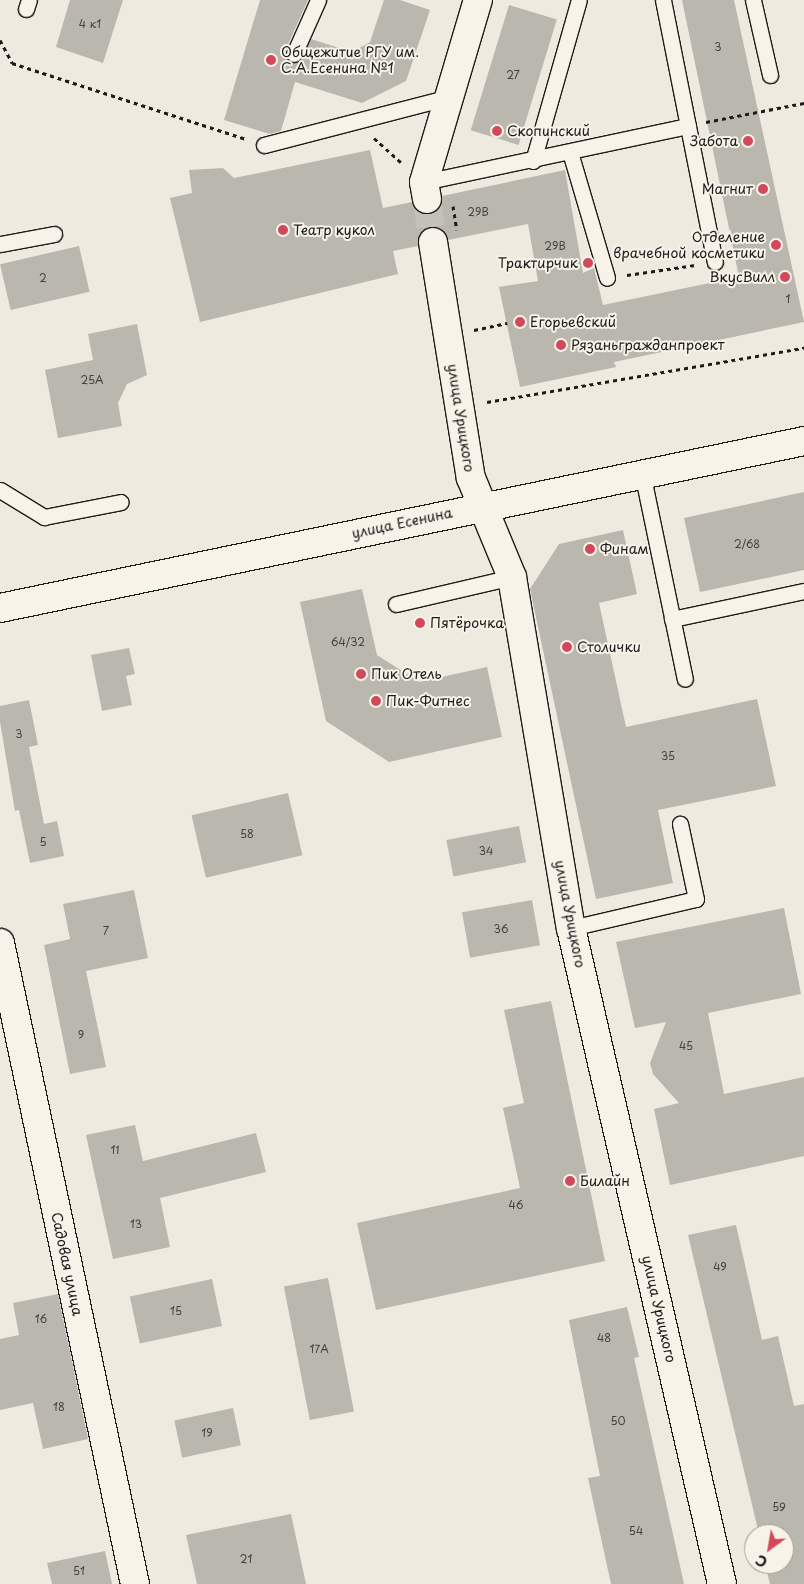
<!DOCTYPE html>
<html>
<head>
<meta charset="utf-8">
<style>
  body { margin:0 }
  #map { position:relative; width:804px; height:1584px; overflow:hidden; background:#eeeae0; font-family:"Playpen Sans",sans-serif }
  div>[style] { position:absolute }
  .building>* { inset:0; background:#bab7af; transform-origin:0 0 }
  .minor-tunnel>* { height:28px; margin-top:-14px; transform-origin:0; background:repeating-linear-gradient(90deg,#c4c1b9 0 28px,transparent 0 42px) }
  .path>* { height:3px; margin-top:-1.5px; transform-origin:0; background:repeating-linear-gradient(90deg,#1c1c1c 0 4px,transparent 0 8px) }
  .roads { filter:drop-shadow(1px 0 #1c1c1c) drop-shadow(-1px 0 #1c1c1c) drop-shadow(0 1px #1c1c1c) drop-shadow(0 -1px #1c1c1c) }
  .service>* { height:15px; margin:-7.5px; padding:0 7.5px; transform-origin:7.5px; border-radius:7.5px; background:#f7f3e8 }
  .minor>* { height:28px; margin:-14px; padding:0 14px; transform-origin:14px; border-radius:14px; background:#f7f3e8 }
  .primary>* { height:28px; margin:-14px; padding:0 14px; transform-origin:14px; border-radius:14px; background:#f7f3e8 }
  .dots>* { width:14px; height:14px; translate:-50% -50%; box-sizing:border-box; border:2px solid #f7f3e8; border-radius:50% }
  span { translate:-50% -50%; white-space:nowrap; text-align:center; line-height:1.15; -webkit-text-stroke:4px #f7f3e8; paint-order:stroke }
  .number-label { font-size:11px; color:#444341 }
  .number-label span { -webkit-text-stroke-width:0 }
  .poi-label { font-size:14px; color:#1c1c1c }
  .left { translate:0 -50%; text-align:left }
  .right { translate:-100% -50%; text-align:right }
  .street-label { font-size:14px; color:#1c1c1c }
  .north { position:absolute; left:744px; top:1524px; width:50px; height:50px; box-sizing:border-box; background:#f7f3e8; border:1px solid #9f9d96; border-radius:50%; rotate:212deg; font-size:14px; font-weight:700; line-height:20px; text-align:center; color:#1c1c1c }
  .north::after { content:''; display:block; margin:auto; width:18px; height:22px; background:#d1495b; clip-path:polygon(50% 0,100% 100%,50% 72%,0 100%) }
</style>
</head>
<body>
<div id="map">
  <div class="building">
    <div style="clip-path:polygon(70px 0,123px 0,103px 63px,56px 47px)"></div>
    <div style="clip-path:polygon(260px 0,308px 0,285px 51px,287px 60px,294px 63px,302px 58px,311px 39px,352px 52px,370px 42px,384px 0,400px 0,430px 10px,406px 81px,362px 103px,295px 82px,281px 131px,270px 134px,224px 120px)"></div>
    <div style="clip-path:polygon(682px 0,734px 0,804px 322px,614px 362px,616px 367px,520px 387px,499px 287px,538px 281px,528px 224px,448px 240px,439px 228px,430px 227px,419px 236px,418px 246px,393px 251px,398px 274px,200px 322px,170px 198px,192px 193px,189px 170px,223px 168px,234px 178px,370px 150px,383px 208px,412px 202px,422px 214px,437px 211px,442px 196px,565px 170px,583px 273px,594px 268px,603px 305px,739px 277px)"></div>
    <div style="left:509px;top:5px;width:50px;height:131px;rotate:17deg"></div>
    <div style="left:79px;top:246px;width:47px;height:81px;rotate:77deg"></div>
    <div style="clip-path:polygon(137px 324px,147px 375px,127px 384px,118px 403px,122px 426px,58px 438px,45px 370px,93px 360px,88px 334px)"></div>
    <div style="clip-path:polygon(804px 492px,804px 570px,700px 592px,684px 518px)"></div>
    <div style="clip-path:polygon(623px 530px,637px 594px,599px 603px,626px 727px,757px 699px,776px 786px,658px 810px,673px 883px,596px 899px,530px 589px,559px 544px)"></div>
    <div style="clip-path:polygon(362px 589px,377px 655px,419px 682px,487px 667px,502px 737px,389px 762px,326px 721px,300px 602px)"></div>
    <div style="clip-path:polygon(129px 648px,135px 674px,126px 676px,132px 705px,102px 711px,91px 655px)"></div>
    <div style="clip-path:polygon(29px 700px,38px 745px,29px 747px,44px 824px,57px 821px,64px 856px,30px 863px,19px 810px,15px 811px,0 722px,0 706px)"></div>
    <div style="left:288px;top:793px;width:64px;height:99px;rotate:77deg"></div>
    <div style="left:519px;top:826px;width:37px;height:74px;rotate:79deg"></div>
    <div style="clip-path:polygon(134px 890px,148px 958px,86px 971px,106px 1067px,70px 1074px,44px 945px,70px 939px,63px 904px)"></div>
    <div style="left:532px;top:900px;width:46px;height:71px;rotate:80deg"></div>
    <div style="clip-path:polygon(784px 908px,801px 994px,708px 1013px,724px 1094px,804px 1077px,804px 1156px,670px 1185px,654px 1109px,679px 1103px,653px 1074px,650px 1063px,666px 1022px,635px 1028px,616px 942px)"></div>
    <div style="clip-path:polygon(551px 1001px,605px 1261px,376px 1310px,357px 1223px,520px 1188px,503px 1108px,524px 1103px,504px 1010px)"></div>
    <div style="clip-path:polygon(135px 1125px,143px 1161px,256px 1133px,266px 1172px,160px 1198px,170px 1247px,113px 1259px,86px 1135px)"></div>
    <div style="clip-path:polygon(736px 1225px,762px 1340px,778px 1336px,794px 1406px,804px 1404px,804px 1584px,770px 1584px,765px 1564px,784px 1564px,784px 1534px,759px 1534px,688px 1235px)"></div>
    <div style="left:328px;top:1278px;width:136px;height:45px;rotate:79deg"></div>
    <div style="left:212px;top:1279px;width:48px;height:84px;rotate:78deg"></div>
    <div style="clip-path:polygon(58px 1294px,88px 1439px,43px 1449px,33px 1403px,0 1410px,0 1339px,19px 1335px,13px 1303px)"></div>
    <div style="clip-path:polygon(627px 1307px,639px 1357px,634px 1358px,684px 1584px,611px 1584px,588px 1478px,600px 1476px,569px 1320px)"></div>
    <div style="left:233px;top:1408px;width:38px;height:60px;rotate:78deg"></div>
    <div style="clip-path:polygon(291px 1514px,306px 1584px,197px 1584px,186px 1535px)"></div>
    <div style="clip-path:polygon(105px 1551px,112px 1584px,52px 1584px,47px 1563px)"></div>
  </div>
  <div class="minor-tunnel">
    <div style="left:427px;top:199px;width:43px;rotate:82.1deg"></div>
  </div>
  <div class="path">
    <div style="left:0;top:40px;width:26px;rotate:62deg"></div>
    <div style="left:12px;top:63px;width:246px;rotate:18deg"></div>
    <div style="left:706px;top:122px;width:100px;rotate:-11deg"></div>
    <div style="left:374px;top:138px;width:39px;rotate:42deg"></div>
    <div style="left:453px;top:206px;width:24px;rotate:81deg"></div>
    <div style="left:627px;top:275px;width:69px;rotate:-8.4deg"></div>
    <div style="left:474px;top:330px;width:34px;rotate:-12deg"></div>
    <div style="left:487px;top:402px;width:322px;rotate:-9.7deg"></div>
  </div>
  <div class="roads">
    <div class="service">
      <div style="left:663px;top:0;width:267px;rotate:78.8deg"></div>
      <div style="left:753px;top:0;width:77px;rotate:77.2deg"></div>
      <div style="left:26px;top:9px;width:9px;rotate:-72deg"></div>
      <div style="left:294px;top:54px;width:59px;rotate:-66deg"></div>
      <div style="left:264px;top:145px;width:191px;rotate:-14.5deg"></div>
      <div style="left:570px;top:152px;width:131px;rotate:73.6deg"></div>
      <div style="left:533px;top:161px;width:167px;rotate:-74.1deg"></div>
      <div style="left:424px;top:182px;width:270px;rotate:-12deg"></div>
      <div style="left:0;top:244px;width:55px;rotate:-10.5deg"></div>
      <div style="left:643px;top:477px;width:206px;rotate:78.3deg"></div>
      <div style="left:0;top:490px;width:52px;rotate:31.5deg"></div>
      <div style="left:44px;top:517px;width:78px;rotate:-11deg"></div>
      <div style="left:396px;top:604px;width:119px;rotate:-13.1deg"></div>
      <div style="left:672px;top:619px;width:135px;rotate:-12deg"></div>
      <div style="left:571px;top:928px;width:128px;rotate:-13.1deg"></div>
      <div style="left:696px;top:899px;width:77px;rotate:-102deg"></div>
    </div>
    <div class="minor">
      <div style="left:427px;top:199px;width:17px;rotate:-100deg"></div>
      <div style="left:424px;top:182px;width:190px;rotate:-73.5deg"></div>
      <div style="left:433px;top:242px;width:239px;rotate:80.9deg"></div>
      <div style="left:471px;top:478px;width:107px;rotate:67.5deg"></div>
      <div style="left:512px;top:577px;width:356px;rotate:80.5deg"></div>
      <div style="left:571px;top:928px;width:673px;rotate:77.04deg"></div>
      <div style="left:0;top:943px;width:655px;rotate:78.11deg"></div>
    </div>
    <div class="primary">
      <div style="left:0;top:608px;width:821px;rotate:-11.73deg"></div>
    </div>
  </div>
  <div class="dots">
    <div style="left:271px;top:60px;background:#d1495b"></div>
    <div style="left:497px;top:131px;background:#d1495b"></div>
    <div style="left:748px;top:141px;background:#d1495b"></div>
    <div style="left:763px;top:189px;background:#d1495b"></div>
    <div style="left:283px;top:230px;background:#d1495b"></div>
    <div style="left:776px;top:245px;background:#d1495b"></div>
    <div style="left:588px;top:263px;background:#d1495b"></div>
    <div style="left:785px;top:277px;background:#d1495b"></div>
    <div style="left:520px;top:322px;background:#d1495b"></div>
    <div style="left:561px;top:345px;background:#d1495b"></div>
    <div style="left:590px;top:549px;background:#d1495b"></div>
    <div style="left:420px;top:623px;background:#d1495b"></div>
    <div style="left:567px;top:647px;background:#d1495b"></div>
    <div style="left:361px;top:674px;background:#d1495b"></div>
    <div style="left:376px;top:701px;background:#d1495b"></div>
    <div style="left:570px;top:1181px;background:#d1495b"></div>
  </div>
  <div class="number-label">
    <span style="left:90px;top:24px">4 к1</span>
    <span style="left:718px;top:47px">3</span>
    <span style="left:513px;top:75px">27</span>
    <span style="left:478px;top:212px">29В</span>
    <span style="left:555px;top:246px">29В</span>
    <span style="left:43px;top:278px">2</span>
    <span style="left:788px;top:299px">1</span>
    <span style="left:92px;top:380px">25А</span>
    <span style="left:747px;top:544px">2/68</span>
    <span style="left:348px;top:642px">64/32</span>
    <span style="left:19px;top:734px">3</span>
    <span style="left:668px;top:756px">35</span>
    <span style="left:247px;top:834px">58</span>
    <span style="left:43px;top:842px">5</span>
    <span style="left:486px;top:851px">34</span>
    <span style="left:501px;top:929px">36</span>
    <span style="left:106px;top:931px">7</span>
    <span style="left:81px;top:1035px">9</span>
    <span style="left:686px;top:1046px">45</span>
    <span style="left:115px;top:1150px">11</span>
    <span style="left:516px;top:1205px">46</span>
    <span style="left:136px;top:1224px">13</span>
    <span style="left:720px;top:1267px">49</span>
    <span style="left:176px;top:1311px">15</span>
    <span style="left:41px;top:1319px">16</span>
    <span style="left:604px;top:1338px">48</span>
    <span style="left:319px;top:1349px">17А</span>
    <span style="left:59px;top:1407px">18</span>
    <span style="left:618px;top:1421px">50</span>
    <span style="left:207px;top:1433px">19</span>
    <span style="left:779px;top:1507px">59</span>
    <span style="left:636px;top:1531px">54</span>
    <span style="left:246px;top:1559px">21</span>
    <span style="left:79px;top:1571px">51</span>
  </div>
  <div class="poi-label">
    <span class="left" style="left:281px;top:60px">Общежитие РГУ им.<br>С.А.Есенина №1</span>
    <span class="left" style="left:507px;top:131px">Скопинский</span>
    <span class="right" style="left:738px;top:141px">Забота</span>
    <span class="right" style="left:753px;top:189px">Магнит</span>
    <span class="left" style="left:293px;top:230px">Театр кукол</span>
    <span class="right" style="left:765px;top:245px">Отделение<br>врачебной косметики</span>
    <span class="right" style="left:578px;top:263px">Трактирчик</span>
    <span class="right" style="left:775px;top:277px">ВкусВилл</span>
    <span class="left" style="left:530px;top:322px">Егорьевский</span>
    <span class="left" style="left:571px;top:345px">Рязаньгражданпроект</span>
    <span class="left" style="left:600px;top:549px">Финам</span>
    <span class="left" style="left:430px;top:623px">Пятёрочка</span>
    <span class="left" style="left:577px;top:647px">Столички</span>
    <span class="left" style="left:371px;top:674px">Пик Отель</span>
    <span class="left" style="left:386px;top:701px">Пик-Фитнес</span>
    <span class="left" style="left:580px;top:1181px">Билайн</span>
  </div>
  <div class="street-label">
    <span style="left:461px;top:418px;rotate:81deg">улица Урицкого</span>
    <span style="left:402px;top:523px;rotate:-12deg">улица Есенина</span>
    <span style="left:570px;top:914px;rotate:79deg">улица Урицкого</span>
    <span style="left:67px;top:1264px;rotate:78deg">Садовая улица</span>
    <span style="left:659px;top:1309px;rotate:77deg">улица Урицкого</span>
  </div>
  <div class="north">С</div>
</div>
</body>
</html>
